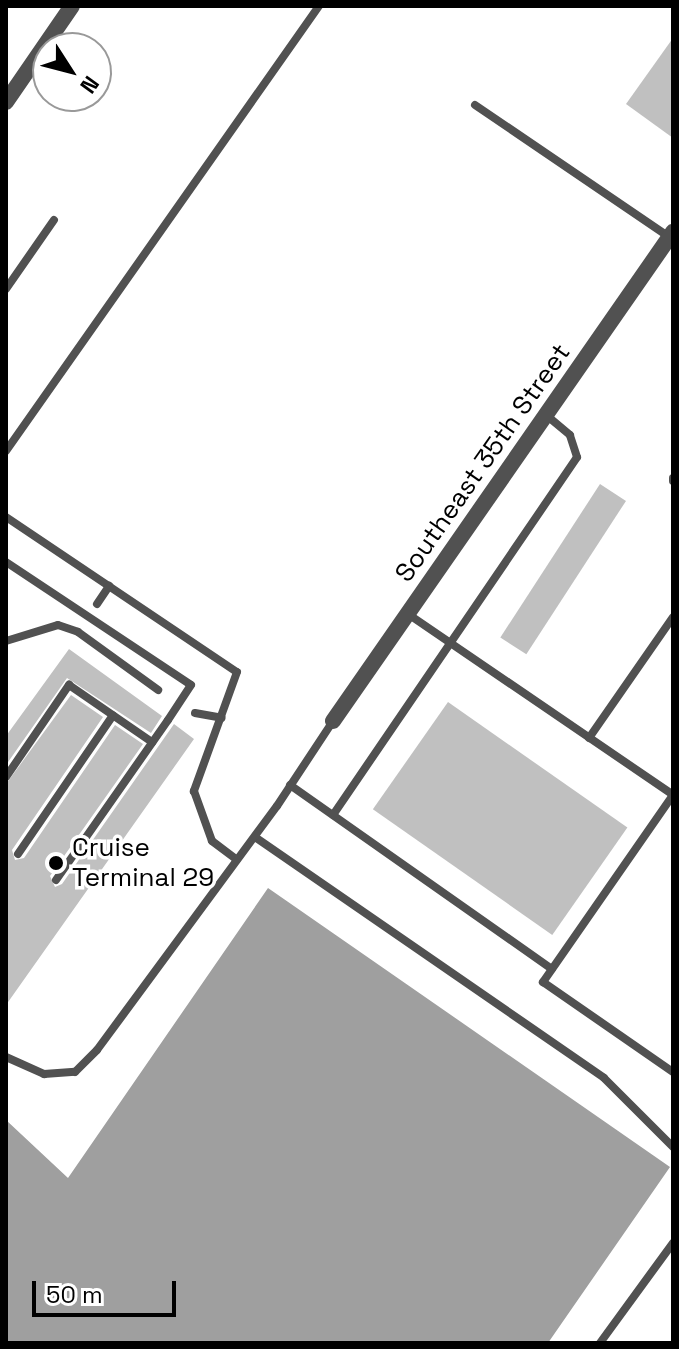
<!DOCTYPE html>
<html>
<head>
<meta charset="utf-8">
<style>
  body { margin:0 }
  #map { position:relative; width:679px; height:1349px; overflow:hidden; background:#fff; font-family:"Space Grotesk",sans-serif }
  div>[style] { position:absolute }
  .water>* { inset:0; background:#9f9f9f }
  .building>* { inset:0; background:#c0c0c0; transform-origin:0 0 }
  .service>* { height:8px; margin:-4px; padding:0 4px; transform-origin:4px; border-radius:4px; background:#515151 }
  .minor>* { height:16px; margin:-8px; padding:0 8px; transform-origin:8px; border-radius:8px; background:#515151 }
  .tertiary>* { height:16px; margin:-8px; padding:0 8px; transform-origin:8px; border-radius:8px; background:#515151 }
  .service-bridge>* { height:8px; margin:-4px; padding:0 4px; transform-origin:4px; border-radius:4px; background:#515151 }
  .dots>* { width:22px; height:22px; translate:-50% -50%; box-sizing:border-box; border:4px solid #fff; border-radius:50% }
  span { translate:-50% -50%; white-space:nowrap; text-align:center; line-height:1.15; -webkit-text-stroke:7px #fff; paint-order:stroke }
  .street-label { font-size:26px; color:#000 }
  .poi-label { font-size:26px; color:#000 }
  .left { translate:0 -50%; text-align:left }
  .frame { position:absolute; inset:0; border:8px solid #000; pointer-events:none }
  .north { position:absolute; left:32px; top:32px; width:80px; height:80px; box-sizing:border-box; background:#fff; border:2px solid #999; border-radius:50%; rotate:126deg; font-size:22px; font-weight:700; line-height:32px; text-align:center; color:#000 }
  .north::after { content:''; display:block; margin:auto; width:28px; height:36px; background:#000; clip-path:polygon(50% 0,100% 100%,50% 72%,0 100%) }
  .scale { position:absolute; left:32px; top:1281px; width:144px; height:36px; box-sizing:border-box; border:4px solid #000; border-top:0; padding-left:10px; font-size:24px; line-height:28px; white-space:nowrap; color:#000; -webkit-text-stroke:6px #fff; paint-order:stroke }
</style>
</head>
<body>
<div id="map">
  <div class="water">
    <div style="clip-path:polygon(268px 888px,670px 1167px,548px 1343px,6px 1343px,6px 1120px,68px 1178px)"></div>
  </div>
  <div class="building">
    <div style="clip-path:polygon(673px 38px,673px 138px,626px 104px)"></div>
    <div style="left:600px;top:484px;width:31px;height:183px;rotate:33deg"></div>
    <div style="clip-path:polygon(69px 649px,162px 716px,151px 733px,67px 678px,6px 765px,6px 736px)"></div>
    <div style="clip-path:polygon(71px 695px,103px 717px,12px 850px,15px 860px,24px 858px,115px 725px,143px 744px,50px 876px,55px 887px,62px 884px,174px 724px,194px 739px,6px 1005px,6px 784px)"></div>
    <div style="left:448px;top:702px;width:219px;height:131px;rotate:35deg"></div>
  </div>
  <div class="service">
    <div style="left:475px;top:105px;width:235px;rotate:34.2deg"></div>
    <div style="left:6px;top:289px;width:84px;rotate:-55.2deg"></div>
    <div style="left:6px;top:451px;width:544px;rotate:-54.88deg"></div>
    <div style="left:673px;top:478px;width:3px;rotate:90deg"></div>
    <div style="left:6px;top:517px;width:278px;rotate:33.9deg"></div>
    <div style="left:237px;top:672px;width:127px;rotate:109.9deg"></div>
    <div style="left:194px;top:791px;width:53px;rotate:70.2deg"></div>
    <div style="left:212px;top:841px;width:31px;rotate:37deg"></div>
    <div style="left:97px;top:604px;width:22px;rotate:-56deg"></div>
    <div style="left:408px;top:614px;width:321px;rotate:34.3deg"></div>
    <div style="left:673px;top:795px;width:228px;rotate:124.8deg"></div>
    <div style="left:543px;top:982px;width:158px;rotate:34.7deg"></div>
    <div style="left:6px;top:641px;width:54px;rotate:-17.1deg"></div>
    <div style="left:58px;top:625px;width:21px;rotate:19deg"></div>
    <div style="left:78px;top:632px;width:99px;rotate:35.9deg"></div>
    <div style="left:195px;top:713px;width:27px;rotate:10deg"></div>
    <div style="left:589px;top:738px;width:147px;rotate:-55.2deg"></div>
    <div style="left:6px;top:777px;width:112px;rotate:-55.6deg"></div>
    <div style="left:69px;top:685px;width:101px;rotate:34.5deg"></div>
    <div style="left:290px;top:785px;width:320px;rotate:35.1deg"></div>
    <div style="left:333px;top:815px;width:433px;rotate:-55.7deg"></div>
    <div style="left:577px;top:457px;width:23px;rotate:-108deg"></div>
    <div style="left:570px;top:435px;width:31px;rotate:-140deg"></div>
    <div style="left:255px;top:837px;width:424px;rotate:34.6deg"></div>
    <div style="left:604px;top:1078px;width:98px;rotate:45deg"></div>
    <div style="left:18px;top:854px;width:168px;rotate:-55.6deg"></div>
    <div style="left:56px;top:880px;width:195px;rotate:-55deg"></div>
    <div style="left:6px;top:1057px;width:42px;rotate:24.1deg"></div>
    <div style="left:44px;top:1074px;width:31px;rotate:-4deg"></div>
    <div style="left:75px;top:1072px;width:31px;rotate:-45deg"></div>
    <div style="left:97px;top:1050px;width:303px;rotate:-53.6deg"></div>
    <div style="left:277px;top:806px;width:102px;rotate:-56.6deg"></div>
    <div style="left:600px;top:1343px;width:124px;rotate:-53.9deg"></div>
  </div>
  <div class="minor">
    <div style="left:333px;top:721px;width:596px;rotate:-55.19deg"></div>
  </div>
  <div class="tertiary">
    <div style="left:6px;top:102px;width:116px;rotate:-55.5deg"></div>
  </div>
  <div class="service-bridge">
    <div style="left:6px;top:562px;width:222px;rotate:33.6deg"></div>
    <div style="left:191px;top:685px;width:42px;rotate:123.3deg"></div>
  </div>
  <div class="dots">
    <div style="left:56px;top:863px;background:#000"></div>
  </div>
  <div class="street-label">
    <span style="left:483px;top:463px;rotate:-55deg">Southeast 35th Street</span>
  </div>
  <div class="poi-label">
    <span class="left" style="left:72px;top:863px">Cruise<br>Terminal 29</span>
  </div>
  <div class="frame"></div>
  <div class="north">N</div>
  <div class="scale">50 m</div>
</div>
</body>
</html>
